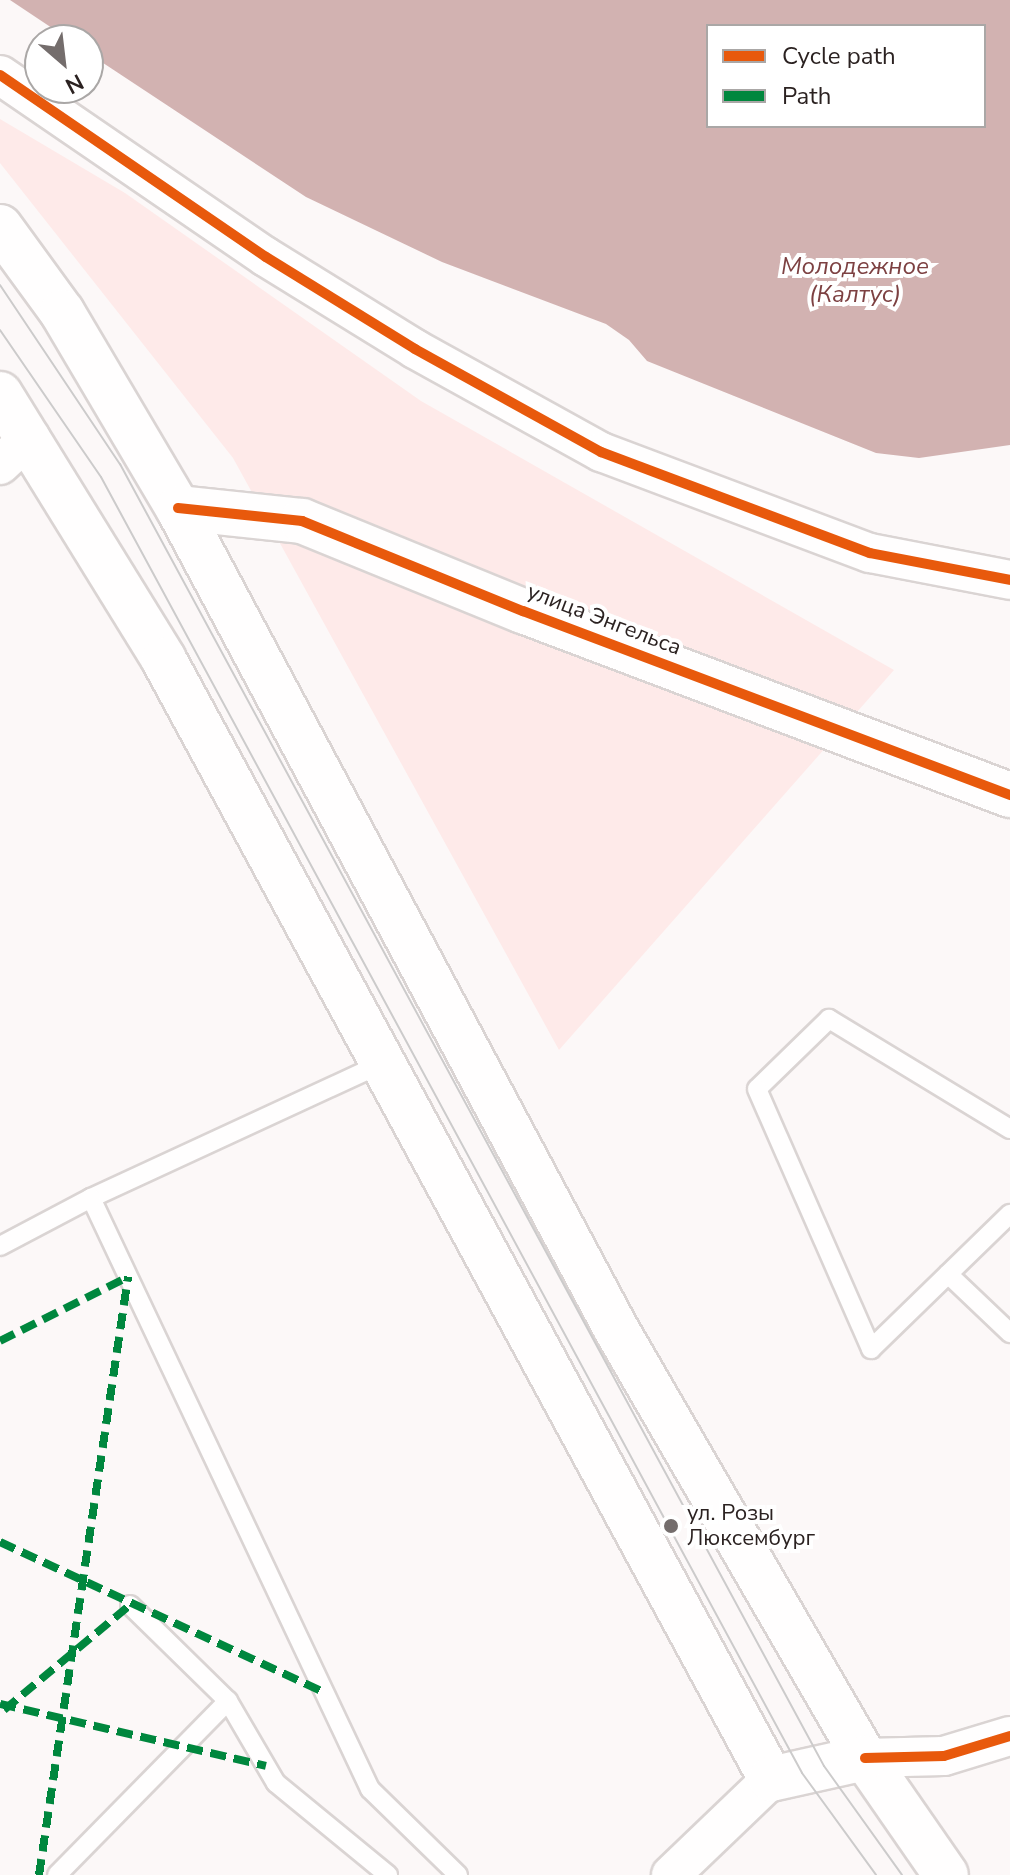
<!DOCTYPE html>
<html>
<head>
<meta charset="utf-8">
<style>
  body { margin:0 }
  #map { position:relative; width:1010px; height:1875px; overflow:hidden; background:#fcf8f8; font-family:"Nunito Sans",sans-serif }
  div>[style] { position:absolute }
  .green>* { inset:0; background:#feeae9 }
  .water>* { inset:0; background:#d2b2b1 }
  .roads { filter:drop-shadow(2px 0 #dad4d3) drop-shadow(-2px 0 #dad4d3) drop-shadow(0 2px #dad4d3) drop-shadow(0 -2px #dad4d3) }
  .service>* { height:18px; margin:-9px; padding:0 9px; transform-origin:9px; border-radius:9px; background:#fffefe }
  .minor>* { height:38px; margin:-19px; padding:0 19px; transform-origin:19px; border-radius:19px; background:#fffefe }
  .tertiary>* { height:44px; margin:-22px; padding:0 22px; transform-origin:22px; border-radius:22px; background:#fffefe }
  .secondary>* { height:44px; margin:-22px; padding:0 22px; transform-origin:22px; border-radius:22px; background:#fffefe }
  .tram>* { height:2px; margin:-1px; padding:0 1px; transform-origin:1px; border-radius:1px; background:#cccbcb }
  .quiet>* { height:8px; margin-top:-4px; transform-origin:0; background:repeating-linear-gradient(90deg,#00873e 0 16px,transparent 0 24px) }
  .cycleway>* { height:10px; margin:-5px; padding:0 5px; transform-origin:5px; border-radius:5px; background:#e8590c }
  .dots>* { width:22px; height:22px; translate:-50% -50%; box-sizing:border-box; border:4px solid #fff; border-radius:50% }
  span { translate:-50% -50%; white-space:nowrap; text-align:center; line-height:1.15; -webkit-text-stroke:8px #fff; paint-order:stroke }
  .street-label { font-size:22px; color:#2b2221 }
  .poi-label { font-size:22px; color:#2b2221 }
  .left { translate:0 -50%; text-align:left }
  .water-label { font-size:24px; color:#7d4142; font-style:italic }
  .legend { position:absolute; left:706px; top:24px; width:280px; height:104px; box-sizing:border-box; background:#fff; border:2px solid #aaa7a6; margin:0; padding:10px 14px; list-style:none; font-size:24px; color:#2b2221 }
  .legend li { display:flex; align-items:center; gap:16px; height:40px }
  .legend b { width:40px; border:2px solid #aaa7a6 }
  .north { position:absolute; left:24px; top:24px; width:80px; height:80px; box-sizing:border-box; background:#fff; border:2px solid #aaa7a6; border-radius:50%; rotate:152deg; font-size:22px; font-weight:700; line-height:32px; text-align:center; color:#2b2221 }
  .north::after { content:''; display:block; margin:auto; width:28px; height:36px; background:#746d6c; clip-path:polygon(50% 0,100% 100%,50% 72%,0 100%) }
</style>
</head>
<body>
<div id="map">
  <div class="green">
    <div style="clip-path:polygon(0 119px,125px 193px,421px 401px,894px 670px,559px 1050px,233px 458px,0 163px)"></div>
  </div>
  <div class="water">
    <div style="clip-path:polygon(evenodd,10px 0,1010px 0,1010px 445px,919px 458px,876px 453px,647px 361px,629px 340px,606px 324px,442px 262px,306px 197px,88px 53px,88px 40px,70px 40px,10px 0,708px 26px,984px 26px,984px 126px,708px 126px,708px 26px)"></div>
  </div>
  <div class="roads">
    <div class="service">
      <div style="left:383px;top:1063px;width:322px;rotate:155.2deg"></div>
      <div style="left:91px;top:1198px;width:654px;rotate:64.73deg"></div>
      <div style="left:370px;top:1789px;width:123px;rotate:44.3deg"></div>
      <div style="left:1010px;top:1129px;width:212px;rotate:-148.7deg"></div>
      <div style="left:829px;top:1019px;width:100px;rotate:135.8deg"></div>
      <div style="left:757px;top:1089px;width:284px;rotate:66.3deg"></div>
      <div style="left:871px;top:1349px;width:194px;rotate:-44.2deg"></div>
      <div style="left:0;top:1246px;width:103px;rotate:-27.8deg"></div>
      <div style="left:948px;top:1274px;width:86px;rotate:43.6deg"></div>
      <div style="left:130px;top:1605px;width:137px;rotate:44.4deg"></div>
      <div style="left:228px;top:1701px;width:95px;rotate:59.7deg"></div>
      <div style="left:276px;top:1783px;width:145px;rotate:39.4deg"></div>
      <div style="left:57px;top:1875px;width:244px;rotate:-45.5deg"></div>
    </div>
    <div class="minor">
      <div style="left:0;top:75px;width:322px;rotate:34.4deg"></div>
      <div style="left:266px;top:257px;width:175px;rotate:31.7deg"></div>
      <div style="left:415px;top:349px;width:213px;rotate:29deg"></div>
      <div style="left:601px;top:452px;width:287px;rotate:20.6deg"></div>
      <div style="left:870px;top:553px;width:143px;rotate:10.9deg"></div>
      <div style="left:0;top:465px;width:41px;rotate:-43deg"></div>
      <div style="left:865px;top:1758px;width:79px;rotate:-1.5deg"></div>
      <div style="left:944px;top:1756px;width:69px;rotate:-16.9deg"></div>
      <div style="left:671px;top:1875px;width:139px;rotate:-43.8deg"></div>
    </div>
    <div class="tertiary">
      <div style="left:178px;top:508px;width:125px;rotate:6deg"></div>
      <div style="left:302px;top:521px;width:239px;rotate:22.2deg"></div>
      <div style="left:523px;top:611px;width:521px;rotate:20.7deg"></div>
    </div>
    <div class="secondary">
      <div style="left:0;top:227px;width:105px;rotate:53.9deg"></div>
      <div style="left:62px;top:312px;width:228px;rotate:59.4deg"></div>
      <div style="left:178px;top:508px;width:931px;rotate:61.92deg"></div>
      <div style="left:616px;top:1329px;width:496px;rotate:59.9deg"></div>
      <div style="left:865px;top:1758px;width:142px;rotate:55.3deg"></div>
      <div style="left:0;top:394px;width:312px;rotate:58.3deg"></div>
      <div style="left:164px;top:660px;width:1273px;rotate:61.52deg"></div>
      <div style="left:771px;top:1779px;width:96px;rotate:-12.6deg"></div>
    </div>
  </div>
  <div class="tram">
    <div style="left:0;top:285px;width:216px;rotate:56.2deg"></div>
    <div style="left:120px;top:464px;width:1480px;rotate:61.6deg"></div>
    <div style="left:824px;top:1766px;width:134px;rotate:54.4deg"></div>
    <div style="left:0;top:330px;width:178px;rotate:55.5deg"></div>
    <div style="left:101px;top:477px;width:1473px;rotate:61.59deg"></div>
    <div style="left:802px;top:1773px;width:126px;rotate:54deg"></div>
  </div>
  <div class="quiet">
    <div style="left:0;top:1341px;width:143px;rotate:-26.6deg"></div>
    <div style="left:0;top:1542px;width:358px;rotate:24.9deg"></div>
    <div style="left:0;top:1704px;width:273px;rotate:13.1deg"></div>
    <div style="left:4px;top:1710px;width:164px;rotate:-39.8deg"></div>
    <div style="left:39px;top:1875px;width:605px;rotate:-81.53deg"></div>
  </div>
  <div class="cycleway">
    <div style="left:0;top:75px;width:322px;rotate:34.4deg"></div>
    <div style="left:266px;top:257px;width:175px;rotate:31.7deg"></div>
    <div style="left:415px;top:349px;width:213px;rotate:29deg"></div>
    <div style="left:601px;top:452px;width:287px;rotate:20.6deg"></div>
    <div style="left:870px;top:553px;width:143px;rotate:10.9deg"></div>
    <div style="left:178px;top:508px;width:125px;rotate:6deg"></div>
    <div style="left:302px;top:521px;width:239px;rotate:22.2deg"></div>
    <div style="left:523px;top:611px;width:521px;rotate:20.7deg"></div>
    <div style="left:865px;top:1758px;width:79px;rotate:-1.5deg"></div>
    <div style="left:944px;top:1756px;width:69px;rotate:-16.9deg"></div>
  </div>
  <div class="dots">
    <div style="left:671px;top:1526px;background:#746d6c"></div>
  </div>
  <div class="street-label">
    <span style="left:604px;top:620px;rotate:21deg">улица Энгельса</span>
  </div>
  <div class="poi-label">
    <span class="left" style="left:687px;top:1526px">ул. Розы<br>Люксембург</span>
  </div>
  <div class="water-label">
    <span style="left:855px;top:281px">Молодежное<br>(Калтус)</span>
  </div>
  <ul class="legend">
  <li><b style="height:10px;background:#e8590c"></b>Cycle path</li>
  <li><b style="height:10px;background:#00873e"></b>Path</li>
  </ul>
  <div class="north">N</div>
</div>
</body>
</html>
